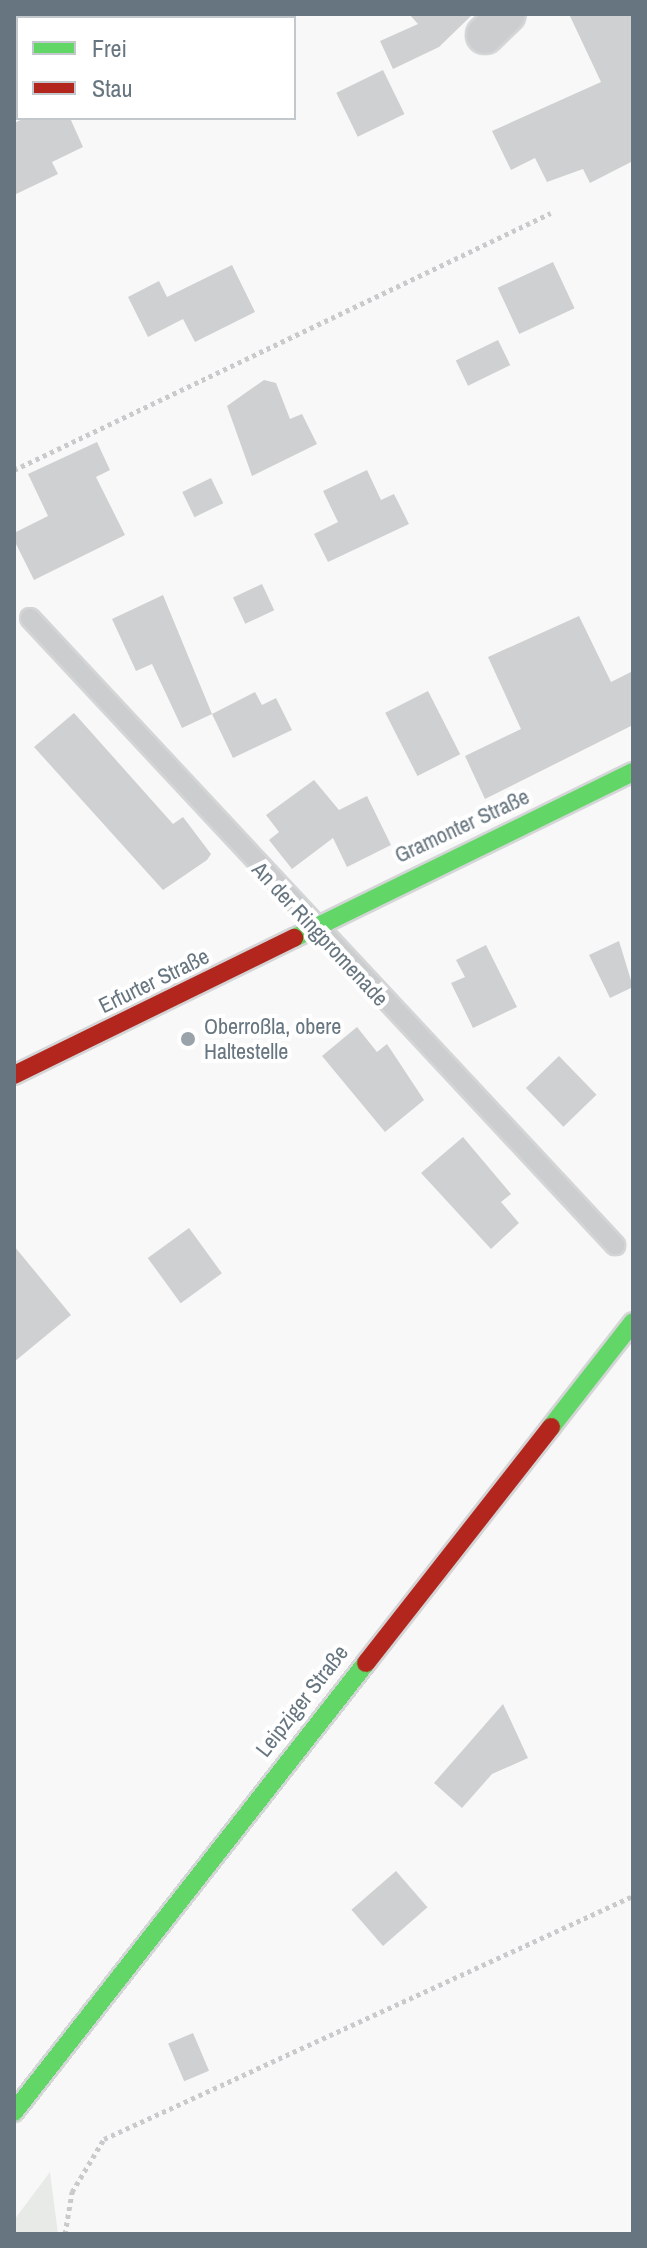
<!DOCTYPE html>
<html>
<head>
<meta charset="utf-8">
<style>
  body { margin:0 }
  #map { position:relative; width:647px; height:2248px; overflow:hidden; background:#f8f8f8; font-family:"Archivo Narrow",sans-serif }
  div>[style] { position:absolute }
  .green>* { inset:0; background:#e7eae6 }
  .building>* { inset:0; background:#cfd0d1; transform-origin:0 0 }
  .path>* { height:5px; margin-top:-2.5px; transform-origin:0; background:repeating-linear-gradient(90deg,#c9cacb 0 4px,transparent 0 8px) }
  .roads { filter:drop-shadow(2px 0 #d4d5d6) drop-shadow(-2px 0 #d4d5d6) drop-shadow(0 2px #d4d5d6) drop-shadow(0 -2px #d4d5d6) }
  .lane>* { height:18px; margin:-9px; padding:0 9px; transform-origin:9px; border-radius:9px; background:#cbcdce }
  .street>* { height:36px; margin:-18px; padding:0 18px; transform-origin:18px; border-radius:18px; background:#cbcdce }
  .fast>* { height:18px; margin:-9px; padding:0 9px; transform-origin:9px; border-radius:9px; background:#63d668 }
  .jam>* { height:18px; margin:-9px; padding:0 9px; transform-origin:9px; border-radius:9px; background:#b3261e }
  .dots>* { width:22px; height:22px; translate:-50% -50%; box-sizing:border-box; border:4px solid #fff; border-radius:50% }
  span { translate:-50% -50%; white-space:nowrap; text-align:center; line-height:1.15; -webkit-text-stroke:8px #fff; paint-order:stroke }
  .street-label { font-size:22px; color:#66757f }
  .poi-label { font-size:22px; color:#66757f }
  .left { translate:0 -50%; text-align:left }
  .frame { position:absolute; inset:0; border:16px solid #66757f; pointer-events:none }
  .legend { position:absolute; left:16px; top:16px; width:280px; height:104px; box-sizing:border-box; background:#fff; border:2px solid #c2c8cc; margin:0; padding:10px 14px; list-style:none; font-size:24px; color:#66757f }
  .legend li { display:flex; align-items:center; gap:16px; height:40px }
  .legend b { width:40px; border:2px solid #c2c8cc }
</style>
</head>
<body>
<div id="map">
  <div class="green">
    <div style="clip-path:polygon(50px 2172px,58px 2234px,14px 2234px,14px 2220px)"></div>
  </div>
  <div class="building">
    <div style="clip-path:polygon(409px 14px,473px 14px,439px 47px,393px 69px,380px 41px,418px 24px)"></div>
    <div style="clip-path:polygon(569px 14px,633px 14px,633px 161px,590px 183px,583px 169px,547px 182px,535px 158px,511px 170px,492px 131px,601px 82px)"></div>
    <div style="left:383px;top:70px;width:49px;height:52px;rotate:64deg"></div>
    <div style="clip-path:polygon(25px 118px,70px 118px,83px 147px,52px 162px,58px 174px,14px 195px,14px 123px)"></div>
    <div style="left:553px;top:262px;width:51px;height:61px;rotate:65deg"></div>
    <div style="clip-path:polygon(232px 265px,255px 312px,195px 342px,183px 319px,148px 337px,128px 297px,159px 281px,167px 297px)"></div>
    <div style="left:498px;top:340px;width:28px;height:47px;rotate:64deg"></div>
    <div style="clip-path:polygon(264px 380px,276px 383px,290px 419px,302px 414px,317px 444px,252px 476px,227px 406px)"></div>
    <div style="clip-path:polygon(97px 442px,110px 470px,96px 477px,125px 535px,34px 580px,14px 540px,14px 533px,48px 516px,28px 474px)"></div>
    <div style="clip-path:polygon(367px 470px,381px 500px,394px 494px,409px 524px,328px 562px,314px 534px,338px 522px,323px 491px)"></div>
    <div style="left:211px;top:478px;width:28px;height:32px;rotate:64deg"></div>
    <div style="left:262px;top:584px;width:29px;height:32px;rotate:65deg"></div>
    <div style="clip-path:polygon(163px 595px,212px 714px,182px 728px,152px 664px,136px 671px,112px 619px)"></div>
    <div style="clip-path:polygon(579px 616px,611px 682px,633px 671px,633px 725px,485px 799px,465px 756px,521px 729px,488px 657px)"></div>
    <div style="left:428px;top:691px;width:71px;height:48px;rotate:63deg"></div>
    <div style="clip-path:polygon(255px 692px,262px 705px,276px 698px,292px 730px,233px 758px,212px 714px)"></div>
    <div style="clip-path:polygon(74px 713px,173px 824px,183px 817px,211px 854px,207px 860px,163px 890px,34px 747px)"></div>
    <div style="clip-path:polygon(314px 780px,339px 810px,367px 796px,391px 845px,347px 867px,333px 838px,292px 869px,269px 840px,279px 832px,266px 815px)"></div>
    <div style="clip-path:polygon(619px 941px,633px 987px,610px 998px,589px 955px)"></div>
    <div style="clip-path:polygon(486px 945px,517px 1007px,473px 1028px,451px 983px,465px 977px,456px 960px)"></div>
    <div style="clip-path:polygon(357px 1027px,377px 1052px,387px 1044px,424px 1100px,385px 1132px,322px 1056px)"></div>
    <div style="left:559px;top:1056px;width:54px;height:46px;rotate:46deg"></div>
    <div style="clip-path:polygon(463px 1137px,511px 1194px,501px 1202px,519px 1223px,491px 1249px,421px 1173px)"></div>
    <div style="left:189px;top:1228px;width:56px;height:51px;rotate:54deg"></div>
    <div style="clip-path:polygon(14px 1246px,71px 1315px,14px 1362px)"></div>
    <div style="clip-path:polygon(503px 1704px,528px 1758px,492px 1774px,462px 1808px,434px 1783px)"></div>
    <div style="left:396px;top:1871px;width:48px;height:59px;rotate:49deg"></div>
    <div style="left:193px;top:2033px;width:41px;height:27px;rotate:67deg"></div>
  </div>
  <div class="path">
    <div style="left:14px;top:470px;width:595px;rotate:-25.58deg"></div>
    <div style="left:65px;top:2234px;width:43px;rotate:-80.5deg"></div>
    <div style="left:72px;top:2192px;width:62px;rotate:-58.9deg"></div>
    <div style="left:104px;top:2139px;width:582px;rotate:-24.67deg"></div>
  </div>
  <div class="roads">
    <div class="lane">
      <div style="left:30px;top:618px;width:858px;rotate:46.98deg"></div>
    </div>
    <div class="street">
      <div style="left:485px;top:35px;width:30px;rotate:-44deg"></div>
    </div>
    <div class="fast">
      <div style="left:294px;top:938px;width:377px;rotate:-26.1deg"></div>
      <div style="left:551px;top:1427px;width:133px;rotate:-52deg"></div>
      <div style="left:14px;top:2112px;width:571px;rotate:-51.9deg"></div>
    </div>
    <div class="jam">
      <div style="left:14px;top:1075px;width:312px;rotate:-26.1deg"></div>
      <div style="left:366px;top:1663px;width:300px;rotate:-51.9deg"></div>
    </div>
  </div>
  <div class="dots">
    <div style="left:188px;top:1039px;background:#99a3a9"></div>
  </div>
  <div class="street-label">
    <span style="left:462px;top:826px;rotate:-25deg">Gramonter Straße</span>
    <span style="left:320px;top:934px;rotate:47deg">An der Ringpromenade</span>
    <span style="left:154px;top:981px;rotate:-26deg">Erfurter Straße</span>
    <span style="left:302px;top:1701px;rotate:-52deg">Leipziger Straße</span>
  </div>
  <div class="poi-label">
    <span class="left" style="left:204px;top:1039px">Oberroßla, obere<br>Haltestelle</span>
  </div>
  <div class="frame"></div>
  <ul class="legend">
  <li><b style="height:10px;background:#63d668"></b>Frei</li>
  <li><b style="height:10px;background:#b3261e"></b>Stau</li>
  </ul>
</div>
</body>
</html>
